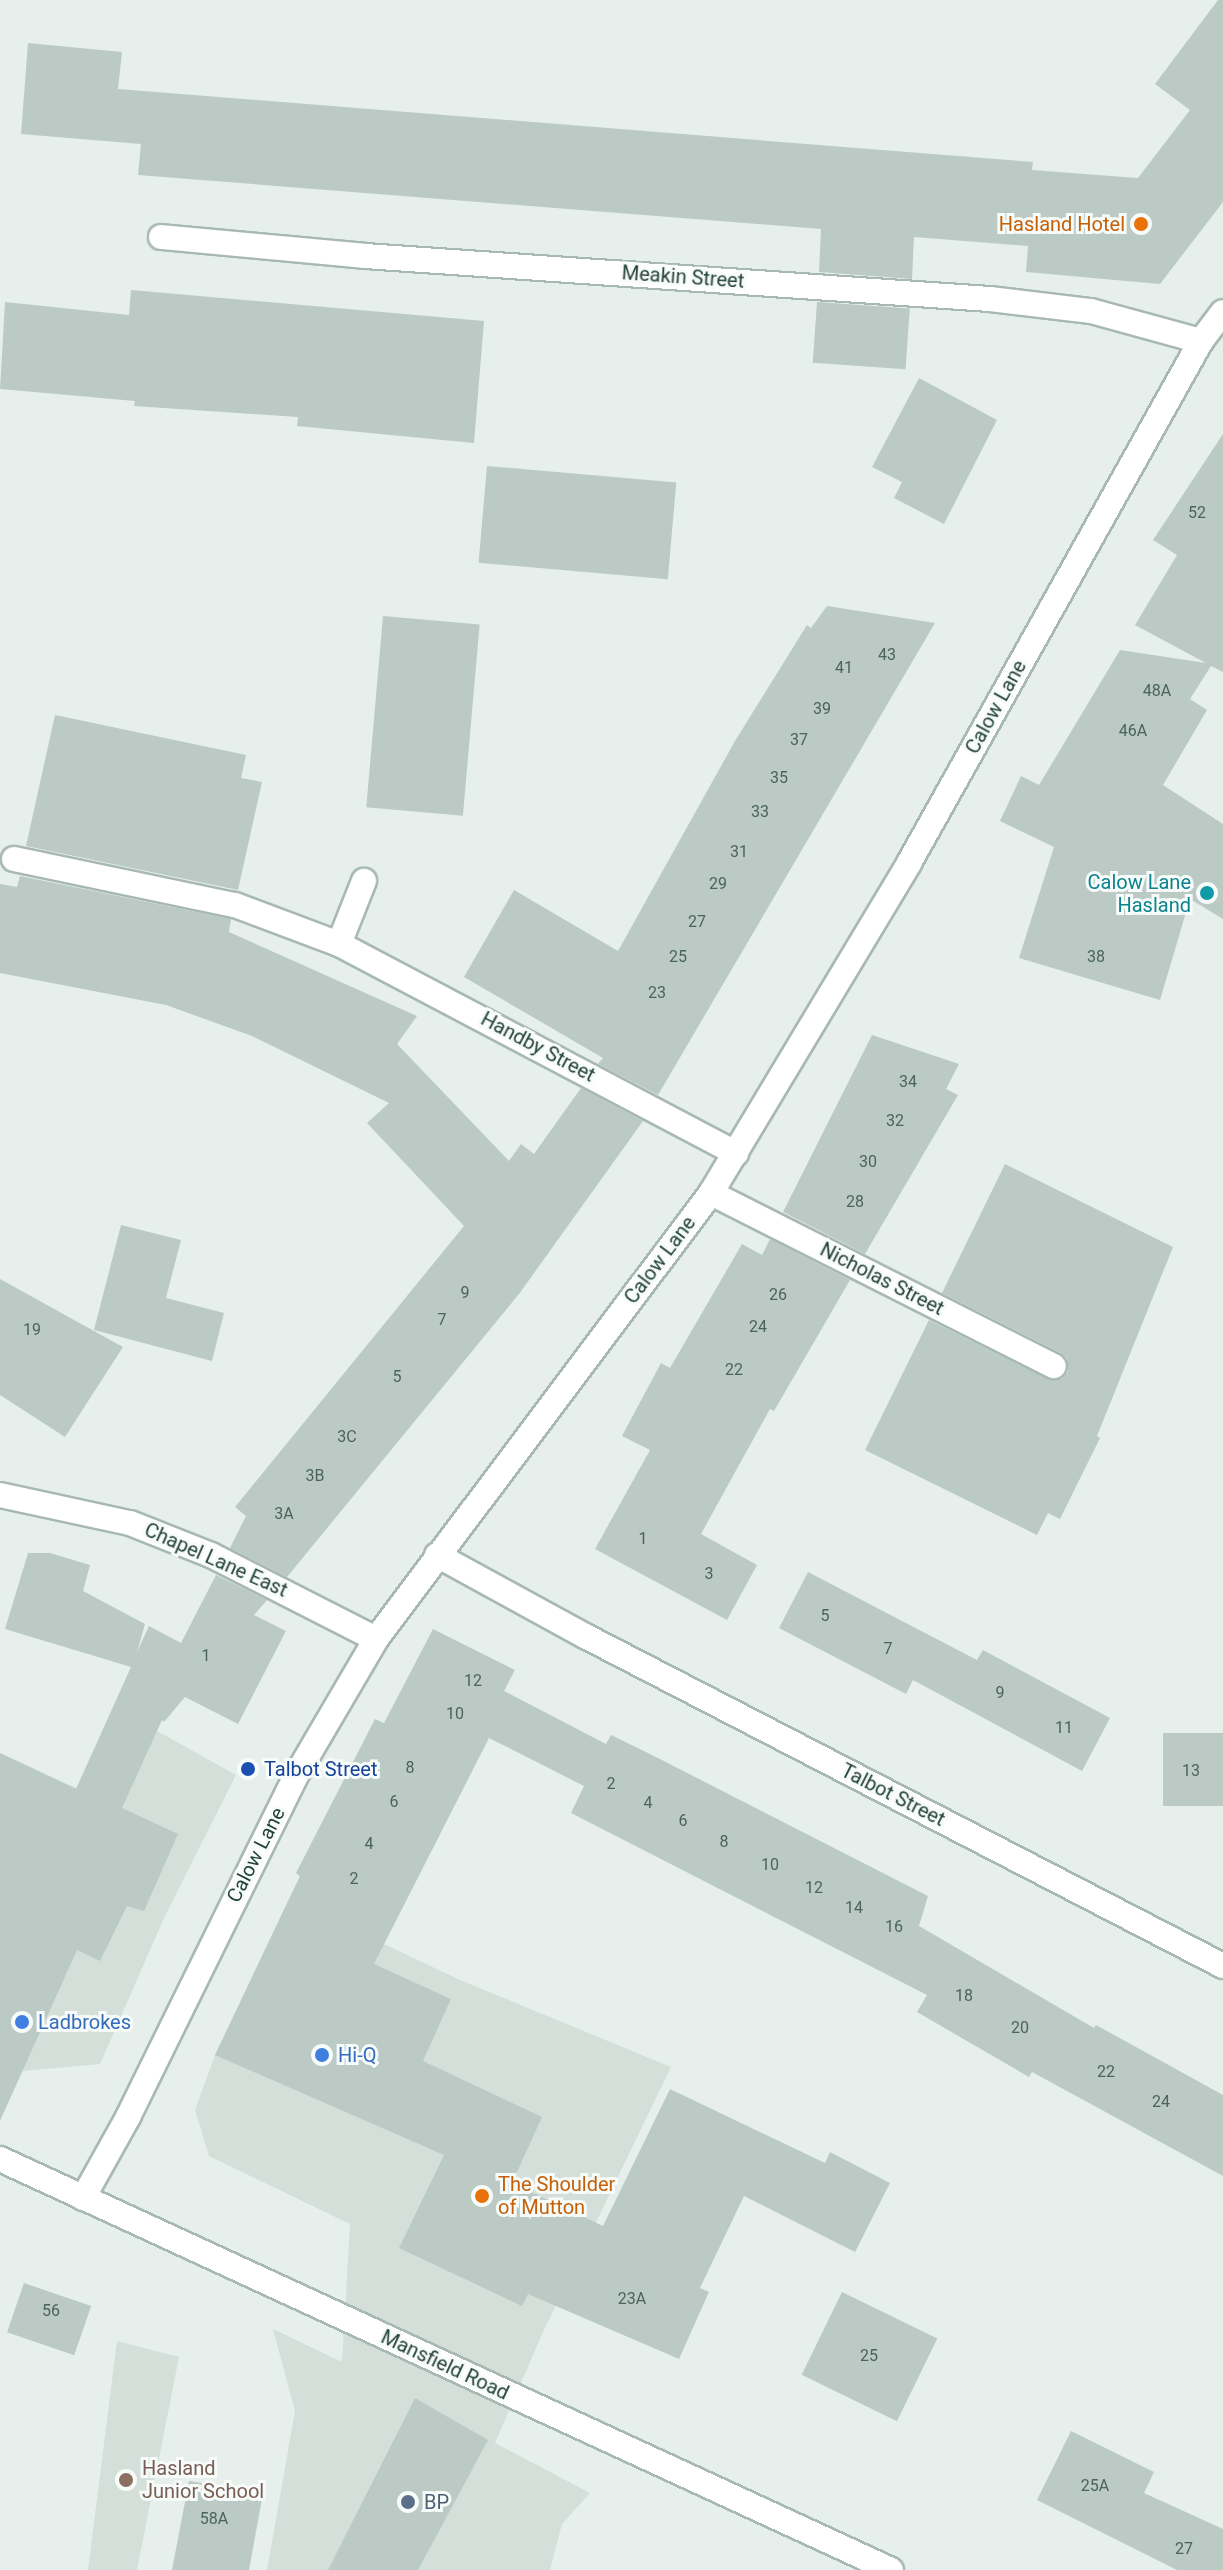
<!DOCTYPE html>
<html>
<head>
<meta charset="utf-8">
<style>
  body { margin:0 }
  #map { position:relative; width:1223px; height:2570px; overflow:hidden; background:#e6efeb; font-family:Roboto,sans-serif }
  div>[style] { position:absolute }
  .built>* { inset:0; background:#d4dfda }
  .building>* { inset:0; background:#bbcac4; transform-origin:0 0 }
  .roads { filter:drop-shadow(2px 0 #a8b8b2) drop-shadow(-2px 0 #a8b8b2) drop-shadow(0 2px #a8b8b2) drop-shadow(0 -2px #a8b8b2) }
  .street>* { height:24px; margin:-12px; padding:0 12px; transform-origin:12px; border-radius:12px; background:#fff }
  .secondary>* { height:24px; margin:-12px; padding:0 12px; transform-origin:12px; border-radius:12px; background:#fff }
  .dots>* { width:22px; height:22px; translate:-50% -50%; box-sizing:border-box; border:4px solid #f7fbf9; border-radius:50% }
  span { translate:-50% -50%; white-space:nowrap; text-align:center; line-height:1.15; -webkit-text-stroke:6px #f7fbf9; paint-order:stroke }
  .number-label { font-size:16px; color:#4a645c }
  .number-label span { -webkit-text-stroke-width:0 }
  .food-label { font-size:20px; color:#c56008 }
  .right { translate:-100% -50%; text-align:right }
  .left { translate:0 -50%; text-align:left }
  .street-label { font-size:20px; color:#24423a }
  .culture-label { font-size:20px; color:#0d838f }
  .transit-label { font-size:20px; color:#164399 }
  .shop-label { font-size:20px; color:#366cbe }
  .education-label { font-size:20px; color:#785e54 }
  .service-label { font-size:20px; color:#4e5e75 }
</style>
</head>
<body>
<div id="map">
  <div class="built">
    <div style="clip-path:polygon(157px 1731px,236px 1775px,164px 1918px,100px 2064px,23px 2071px,0 2061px,0 1753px,76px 1788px)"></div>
    <div style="clip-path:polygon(289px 1899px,460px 1980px,671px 2067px,543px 2332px,495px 2443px,590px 2493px,562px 2524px,550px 2570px,267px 2570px,295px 2411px,273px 2329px,342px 2362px,350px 2224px,209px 2156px,195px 2110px,215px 2055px)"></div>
    <div style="clip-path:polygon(117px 2341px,179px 2357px,137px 2570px,88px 2570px)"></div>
  </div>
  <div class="building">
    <div style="clip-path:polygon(1218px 0,1223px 0,1223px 202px,1160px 284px,1026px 272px,1028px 246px,914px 237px,912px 279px,819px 272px,821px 229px,138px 175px,141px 144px,21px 134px,28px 43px,122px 52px,118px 89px,1033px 162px,1032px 170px,1138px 178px,1190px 110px,1155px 84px)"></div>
    <div style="clip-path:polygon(131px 290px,484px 321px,474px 443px,297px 426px,298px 417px,134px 406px,135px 401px,0 389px,5px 302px,129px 315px)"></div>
    <div style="left:817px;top:302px;width:93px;height:61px;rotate:4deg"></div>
    <div style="clip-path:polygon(919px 378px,997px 420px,944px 524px,894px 498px,902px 482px,872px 467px)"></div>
    <div style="clip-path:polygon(1223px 434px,1223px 672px,1211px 666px,1190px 699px,1207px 710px,1163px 785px,1223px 824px,1223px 919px,1190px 899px,1160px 1000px,1019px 958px,1054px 847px,1000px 821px,1021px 776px,1039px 785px,1120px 650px,1206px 663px,1135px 625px,1177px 555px,1153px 540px)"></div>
    <div style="left:487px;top:466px;width:190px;height:97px;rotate:5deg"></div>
    <div style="clip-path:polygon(827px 606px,935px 623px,658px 1095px,598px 1064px,603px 1058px,464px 977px,514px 890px,618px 951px,735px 741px,807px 625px,811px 628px)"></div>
    <div style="left:383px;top:616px;width:97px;height:192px;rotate:5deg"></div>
    <div style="clip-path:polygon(55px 715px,246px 755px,241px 778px,262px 782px,238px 890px,26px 846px)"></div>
    <div style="clip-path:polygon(20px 876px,231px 919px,229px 932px,417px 1016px,397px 1044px,509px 1161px,521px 1144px,534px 1154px,581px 1088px,643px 1121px,519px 1294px,287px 1577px,230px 1548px,246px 1516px,235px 1507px,464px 1226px,367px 1123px,389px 1103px,252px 1036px,166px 1005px,0 973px,0 884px,17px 887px)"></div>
    <div style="clip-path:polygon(872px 1035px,959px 1064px,946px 1089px,958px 1095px,865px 1254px,783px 1212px)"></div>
    <div style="clip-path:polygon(1005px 1164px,1173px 1247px,1097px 1436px,1100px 1438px,1060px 1519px,1048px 1513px,1037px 1535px,865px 1450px,929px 1320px,1047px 1379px,1062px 1379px,1068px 1372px,1067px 1358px,1061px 1353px,942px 1293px)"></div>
    <div style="clip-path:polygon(121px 1225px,181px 1240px,166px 1298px,224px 1313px,212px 1361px,94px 1330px)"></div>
    <div style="clip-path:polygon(770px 1239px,850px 1280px,774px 1411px,770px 1409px,701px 1534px,757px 1565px,727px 1620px,595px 1549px,650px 1450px,622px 1436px,661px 1363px,670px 1368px,742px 1244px,762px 1255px)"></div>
    <div style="clip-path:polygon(0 1279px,123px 1347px,65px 1437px,0 1395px)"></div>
    <div style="clip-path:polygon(28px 1553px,50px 1553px,90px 1565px,83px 1591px,145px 1624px,137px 1652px,149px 1626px,181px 1643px,216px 1575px,267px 1600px,254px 1615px,286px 1631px,238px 1724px,185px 1697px,164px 1722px,162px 1720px,122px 1808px,178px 1834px,144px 1911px,127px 1906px,100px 1961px,77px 1950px,0 2121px,0 1753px,76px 1789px,131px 1667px,5px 1629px)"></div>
    <div style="clip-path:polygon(808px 1572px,977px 1660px,983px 1650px,1110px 1718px,1082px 1771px,913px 1680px,906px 1694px,779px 1628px)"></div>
    <div style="clip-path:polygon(433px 1629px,515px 1670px,504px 1691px,606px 1744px,611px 1735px,652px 1755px,928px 1896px,919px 1926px,1094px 2028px,1096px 2025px,1223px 2095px,1223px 2176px,1032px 2072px,1029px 2077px,917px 2012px,927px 1995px,571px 1813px,584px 1786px,489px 1738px,374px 1964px,451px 1999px,423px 2061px,542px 2117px,512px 2183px,603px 2226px,670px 2089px,825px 2163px,830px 2152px,890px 2183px,855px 2252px,744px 2196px,700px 2288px,709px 2292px,679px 2359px,528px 2294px,522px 2306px,399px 2248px,444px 2155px,215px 2055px,300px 1876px,296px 1873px,375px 1719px,384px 1723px)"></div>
    <div style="left:1223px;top:1733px;width:73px;height:60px;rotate:90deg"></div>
    <div style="left:24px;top:2283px;width:71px;height:52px;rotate:19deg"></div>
    <div style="left:842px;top:2292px;width:106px;height:92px;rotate:26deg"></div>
    <div style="clip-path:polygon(415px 2398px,488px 2440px,418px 2570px,328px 2570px)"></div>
    <div style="clip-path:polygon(1071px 2431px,1154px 2472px,1144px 2493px,1223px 2529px,1223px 2570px,1177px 2570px,1037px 2500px)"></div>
    <div style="clip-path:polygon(189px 2481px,263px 2493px,249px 2570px,172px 2570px)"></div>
  </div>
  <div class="roads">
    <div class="street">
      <div style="left:161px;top:237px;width:205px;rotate:5.3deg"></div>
      <div style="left:365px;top:256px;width:626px;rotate:3.94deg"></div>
      <div style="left:990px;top:299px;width:102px;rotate:6.8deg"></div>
      <div style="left:1091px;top:311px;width:114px;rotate:15.3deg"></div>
      <div style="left:14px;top:859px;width:226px;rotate:11.8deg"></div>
      <div style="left:235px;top:905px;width:111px;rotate:20.6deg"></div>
      <div style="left:339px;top:944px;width:449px;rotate:27.8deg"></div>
      <div style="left:339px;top:944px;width:68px;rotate:-68.4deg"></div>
      <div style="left:711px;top:1193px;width:384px;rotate:26.8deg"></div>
      <div style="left:0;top:1495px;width:133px;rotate:12.2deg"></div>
      <div style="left:130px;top:1523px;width:87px;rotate:21.6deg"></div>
      <div style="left:211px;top:1555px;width:185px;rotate:27deg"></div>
      <div style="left:437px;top:1555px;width:171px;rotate:28.7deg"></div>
      <div style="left:587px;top:1637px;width:716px;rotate:27.35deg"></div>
    </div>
    <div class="secondary">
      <div style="left:0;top:2159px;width:981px;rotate:24.76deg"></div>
      <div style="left:83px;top:2198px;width:93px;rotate:-60.9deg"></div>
      <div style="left:128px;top:2117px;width:377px;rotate:-63.8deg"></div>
      <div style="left:294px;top:1779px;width:162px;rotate:-59.6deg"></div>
      <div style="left:376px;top:1639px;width:558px;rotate:-53.09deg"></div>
      <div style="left:711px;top:1193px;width:385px;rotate:-59deg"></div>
      <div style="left:909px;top:863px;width:598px;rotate:-60.78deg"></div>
      <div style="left:1201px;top:341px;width:36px;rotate:-53deg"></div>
    </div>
  </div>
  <div class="dots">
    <div style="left:1141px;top:224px;background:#e8710a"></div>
    <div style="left:1207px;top:893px;background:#0f9aa8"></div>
    <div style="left:248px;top:1769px;background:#1a4fb4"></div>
    <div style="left:22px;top:2022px;background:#3f7fe0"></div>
    <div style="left:322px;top:2055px;background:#3f7fe0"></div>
    <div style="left:482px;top:2196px;background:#e8710a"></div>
    <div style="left:126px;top:2480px;background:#8d6e63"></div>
    <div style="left:408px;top:2502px;background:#5c6f8a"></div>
  </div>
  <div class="number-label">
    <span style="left:1197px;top:513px">52</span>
    <span style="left:887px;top:655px">43</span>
    <span style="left:844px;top:668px">41</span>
    <span style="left:1157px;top:691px">48A</span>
    <span style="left:822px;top:709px">39</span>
    <span style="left:1133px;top:731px">46A</span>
    <span style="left:799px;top:740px">37</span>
    <span style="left:779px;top:778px">35</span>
    <span style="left:760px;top:812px">33</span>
    <span style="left:739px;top:852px">31</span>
    <span style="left:718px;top:884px">29</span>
    <span style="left:697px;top:922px">27</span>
    <span style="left:678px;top:957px">25</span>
    <span style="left:1096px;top:957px">38</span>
    <span style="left:657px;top:993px">23</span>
    <span style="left:908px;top:1082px">34</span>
    <span style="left:895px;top:1121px">32</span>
    <span style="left:868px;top:1162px">30</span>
    <span style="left:855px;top:1202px">28</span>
    <span style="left:465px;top:1293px">9</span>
    <span style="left:778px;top:1295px">26</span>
    <span style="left:442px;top:1320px">7</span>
    <span style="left:758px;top:1327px">24</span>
    <span style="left:32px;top:1330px">19</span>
    <span style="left:734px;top:1370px">22</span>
    <span style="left:397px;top:1377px">5</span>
    <span style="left:347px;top:1437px">3C</span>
    <span style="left:315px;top:1476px">3B</span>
    <span style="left:284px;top:1514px">3A</span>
    <span style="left:643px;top:1539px">1</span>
    <span style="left:709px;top:1574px">3</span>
    <span style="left:825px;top:1616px">5</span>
    <span style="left:888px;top:1649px">7</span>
    <span style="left:206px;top:1656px">1</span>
    <span style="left:473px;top:1681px">12</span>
    <span style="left:1000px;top:1693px">9</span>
    <span style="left:455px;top:1714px">10</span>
    <span style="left:1064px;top:1728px">11</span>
    <span style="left:410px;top:1768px">8</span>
    <span style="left:1191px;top:1771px">13</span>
    <span style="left:611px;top:1784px">2</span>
    <span style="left:394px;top:1802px">6</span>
    <span style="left:648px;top:1803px">4</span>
    <span style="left:683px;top:1821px">6</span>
    <span style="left:724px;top:1842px">8</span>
    <span style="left:369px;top:1844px">4</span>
    <span style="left:770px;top:1865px">10</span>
    <span style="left:354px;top:1879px">2</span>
    <span style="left:814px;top:1888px">12</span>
    <span style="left:854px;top:1908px">14</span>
    <span style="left:894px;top:1927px">16</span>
    <span style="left:964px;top:1996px">18</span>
    <span style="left:1020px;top:2028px">20</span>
    <span style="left:1106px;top:2072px">22</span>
    <span style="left:1161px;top:2102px">24</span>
    <span style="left:632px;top:2299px">23A</span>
    <span style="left:51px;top:2311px">56</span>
    <span style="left:869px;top:2356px">25</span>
    <span style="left:1095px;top:2486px">25A</span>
    <span style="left:214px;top:2519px">58A</span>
    <span style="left:1184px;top:2549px">27</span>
  </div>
  <div class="food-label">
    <span class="right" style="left:1125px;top:224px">Hasland Hotel</span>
    <span class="left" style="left:498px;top:2196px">The Shoulder<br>of Mutton</span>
  </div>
  <div class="street-label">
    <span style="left:683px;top:277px;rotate:4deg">Meakin Street</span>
    <span style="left:996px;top:707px;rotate:-61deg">Calow Lane</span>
    <span style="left:538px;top:1047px;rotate:28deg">Handby Street</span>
    <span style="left:660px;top:1260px;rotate:-53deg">Calow Lane</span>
    <span style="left:882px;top:1279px;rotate:27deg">Nicholas Street</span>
    <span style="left:216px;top:1560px;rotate:24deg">Chapel Lane East</span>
    <span style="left:893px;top:1795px;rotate:27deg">Talbot Street</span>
    <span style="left:256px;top:1855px;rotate:-63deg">Calow Lane</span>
    <span style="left:445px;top:2365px;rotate:25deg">Mansfield Road</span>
  </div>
  <div class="culture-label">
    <span class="right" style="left:1191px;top:894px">Calow Lane<br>Hasland</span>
  </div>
  <div class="transit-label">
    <span class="left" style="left:264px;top:1769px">Talbot Street</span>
  </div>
  <div class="shop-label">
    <span class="left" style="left:38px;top:2022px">Ladbrokes</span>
    <span class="left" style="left:338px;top:2055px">Hi-Q</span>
  </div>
  <div class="education-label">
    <span class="left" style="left:142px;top:2480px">Hasland<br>Junior School</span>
  </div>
  <div class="service-label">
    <span class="left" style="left:424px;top:2502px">BP</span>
  </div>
</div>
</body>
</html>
